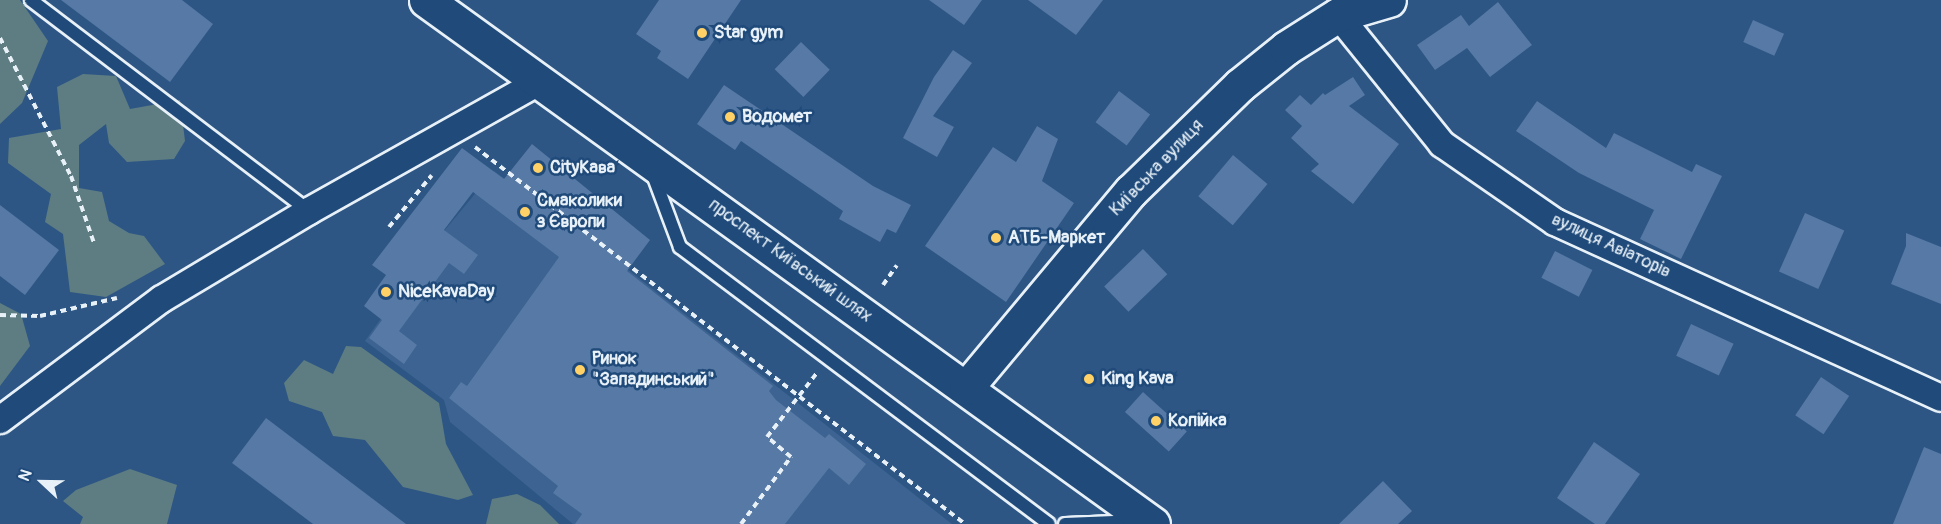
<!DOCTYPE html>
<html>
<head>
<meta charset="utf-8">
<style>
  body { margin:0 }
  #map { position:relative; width:1941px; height:524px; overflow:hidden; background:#2d5685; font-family:Pangolin,sans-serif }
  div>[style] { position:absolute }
  .built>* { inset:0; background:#3c6391 }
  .green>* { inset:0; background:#5d7d82 }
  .building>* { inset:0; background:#5679a5; transform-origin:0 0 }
  .path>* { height:4px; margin-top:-2px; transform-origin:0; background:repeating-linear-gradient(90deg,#e8f1f8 0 6px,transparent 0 10.5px) }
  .roads { filter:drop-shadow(2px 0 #e8f1f8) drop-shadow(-2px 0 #e8f1f8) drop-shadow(0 2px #e8f1f8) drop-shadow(0 -2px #e8f1f8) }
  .lane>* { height:12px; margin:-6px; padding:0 6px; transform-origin:6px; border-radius:6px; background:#1f4a7a }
  .street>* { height:26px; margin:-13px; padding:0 13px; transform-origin:13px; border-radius:13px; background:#1f4a7a }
  .secondary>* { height:33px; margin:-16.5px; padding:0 16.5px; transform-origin:16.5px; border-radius:16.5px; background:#1f4a7a }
  .dots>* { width:16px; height:16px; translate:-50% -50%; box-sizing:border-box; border:3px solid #1f4a7a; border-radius:50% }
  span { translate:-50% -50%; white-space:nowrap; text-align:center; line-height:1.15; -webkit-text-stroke:5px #1f4a7a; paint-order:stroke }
  .poi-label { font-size:18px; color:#e8f1f8; font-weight:700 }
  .left { translate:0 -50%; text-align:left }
  .street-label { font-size:18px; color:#e8f1f8 }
  .north { position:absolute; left:12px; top:452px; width:60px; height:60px; -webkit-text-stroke:4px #1f4a7a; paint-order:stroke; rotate:292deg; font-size:16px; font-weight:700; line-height:24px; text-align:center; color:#e8f1f8 }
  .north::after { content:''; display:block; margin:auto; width:21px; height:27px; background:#e8f1f8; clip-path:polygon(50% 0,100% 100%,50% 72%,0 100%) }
</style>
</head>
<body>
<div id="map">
  <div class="built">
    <div style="clip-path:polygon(494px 171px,631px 272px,952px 524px,573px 524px,450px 422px,444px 400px,365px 341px,439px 237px)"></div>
  </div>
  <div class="green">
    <div style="clip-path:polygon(0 0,20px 0,48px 41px,22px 103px,0 124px)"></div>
    <div style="clip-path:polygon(83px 74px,116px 76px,130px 109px,180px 100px,185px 141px,174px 159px,127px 162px,109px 143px,106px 124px,79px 145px,79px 188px,102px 192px,109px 221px,129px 233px,144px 236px,165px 264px,106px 297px,70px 292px,63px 234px,45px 222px,51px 194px,8px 163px,9px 138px,61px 129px,57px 87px)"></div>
    <div style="clip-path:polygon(0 303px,21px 314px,30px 346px,0 386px)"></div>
    <div style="clip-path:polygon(346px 346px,361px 347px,439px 403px,446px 444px,473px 495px,458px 500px,403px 487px,365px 440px,333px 436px,322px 412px,289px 401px,284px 383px,304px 360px,333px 374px)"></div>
    <div style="clip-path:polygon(130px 469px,177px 485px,167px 524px,80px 524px,83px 517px,63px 501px,76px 490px)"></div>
    <div style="clip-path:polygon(517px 494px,540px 505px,559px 524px,486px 524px,492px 499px)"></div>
  </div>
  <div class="building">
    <div style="clip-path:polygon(61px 0,182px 0,213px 24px,170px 82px)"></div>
    <div style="clip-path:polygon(659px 0,741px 0,688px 79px,657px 58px,661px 51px,636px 34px)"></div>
    <div style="clip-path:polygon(929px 0,982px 0,964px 25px)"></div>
    <div style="clip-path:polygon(1028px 0,1103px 0,1076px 35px)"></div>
    <div style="clip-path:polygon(1498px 2px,1532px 45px,1490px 77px,1467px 48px,1435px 70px,1417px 45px,1461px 15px,1469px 26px)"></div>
    <div style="left:1753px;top:20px;width:34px;height:24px;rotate:24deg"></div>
    <div style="left:801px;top:42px;width:40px;height:38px;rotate:44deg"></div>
    <div style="clip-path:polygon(953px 50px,972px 63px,933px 116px,954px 127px,937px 157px,903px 138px,934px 77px)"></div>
    <div style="clip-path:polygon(1353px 77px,1365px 95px,1349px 106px,1399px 144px,1353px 204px,1311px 171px,1319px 164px,1291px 138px,1302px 126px,1285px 110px,1300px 95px,1311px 105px,1323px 93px,1325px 95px)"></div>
    <div style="clip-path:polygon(724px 85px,873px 186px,911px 205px,896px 233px,887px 229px,880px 242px,839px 219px,843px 211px,741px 141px,735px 150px,697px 124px)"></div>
    <div style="left:1119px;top:91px;width:39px;height:39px;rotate:37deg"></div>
    <div style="clip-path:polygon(1537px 101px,1606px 148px,1614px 133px,1692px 172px,1696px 164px,1722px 176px,1681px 259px,1640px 239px,1654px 210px,1579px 173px,1516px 131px)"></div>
    <div style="clip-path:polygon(1037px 126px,1058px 139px,1042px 181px,1074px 203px,1006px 302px,925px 246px,993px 147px,1016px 162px)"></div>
    <div style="clip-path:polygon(532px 144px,650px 240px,627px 271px,773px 386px,769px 391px,776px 400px,825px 438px,829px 434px,866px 464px,849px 485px,829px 468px,785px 524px,575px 524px,582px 514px,553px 493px,558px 486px,449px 398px,461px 382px,467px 386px,559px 257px,473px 192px,444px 230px,478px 255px,464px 274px,449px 263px,399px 331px,417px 345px,404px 364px,369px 338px,382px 320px,364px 306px,386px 275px,372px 265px,462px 148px,504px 179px)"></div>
    <div style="left:1233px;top:155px;width:45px;height:54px;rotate:40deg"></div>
    <div style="clip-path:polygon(0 205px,59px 250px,25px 295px,0 276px)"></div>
    <div style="left:1805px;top:213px;width:43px;height:64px;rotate:24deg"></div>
    <div style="clip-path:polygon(1906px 233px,1941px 247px,1941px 304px,1891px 284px,1906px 246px)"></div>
    <div style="left:1143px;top:249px;width:35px;height:54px;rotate:46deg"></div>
    <div style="left:1555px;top:251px;width:42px;height:30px;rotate:27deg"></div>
    <div style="left:1691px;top:324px;width:47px;height:35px;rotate:25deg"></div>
    <div style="left:1821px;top:377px;width:34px;height:46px;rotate:34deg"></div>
    <div style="left:1143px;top:392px;width:59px;height:27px;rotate:42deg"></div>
    <div style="clip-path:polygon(266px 418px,406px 524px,313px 524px,232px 463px)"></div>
    <div style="clip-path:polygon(1594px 442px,1640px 474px,1605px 524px,1595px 524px,1557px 498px)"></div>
    <div style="clip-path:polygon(1924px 447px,1941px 454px,1941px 524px,1893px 524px)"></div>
    <div style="clip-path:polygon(1383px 481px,1412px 511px,1398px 524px,1339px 524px)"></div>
  </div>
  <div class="path">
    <div style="left:0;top:38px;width:155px;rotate:62.8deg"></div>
    <div style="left:71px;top:176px;width:71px;rotate:71.1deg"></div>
    <div style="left:475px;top:147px;width:618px;rotate:37.57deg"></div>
    <div style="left:389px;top:227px;width:67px;rotate:-50.4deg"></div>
    <div style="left:883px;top:285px;width:24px;rotate:-55deg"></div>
    <div style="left:0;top:315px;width:40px;rotate:1.4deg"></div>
    <div style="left:40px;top:316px;width:79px;rotate:-13.2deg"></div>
    <div style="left:741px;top:524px;width:84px;rotate:-53.3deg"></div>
    <div style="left:791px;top:457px;width:31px;rotate:-140deg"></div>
    <div style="left:767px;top:437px;width:80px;rotate:-52.1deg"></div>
  </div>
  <div class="roads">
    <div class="lane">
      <div style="left:31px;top:0;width:349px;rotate:37.2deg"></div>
      <div style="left:652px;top:172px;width:80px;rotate:69.5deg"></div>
      <div style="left:680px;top:247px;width:461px;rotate:36.9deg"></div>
      <div style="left:1065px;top:524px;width:74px;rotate:-2.3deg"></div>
    </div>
    <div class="street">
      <div style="left:1338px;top:15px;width:166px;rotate:51.1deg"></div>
      <div style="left:1442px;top:144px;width:137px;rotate:34.6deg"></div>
      <div style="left:1555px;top:222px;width:424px;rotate:24.5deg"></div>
      <div style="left:0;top:420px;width:202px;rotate:-36.8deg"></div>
      <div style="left:162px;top:299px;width:171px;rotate:-30.9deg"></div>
      <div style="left:309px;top:211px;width:266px;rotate:-29.3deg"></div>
    </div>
    <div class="secondary">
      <div style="left:426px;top:0;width:896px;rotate:35.78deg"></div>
      <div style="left:966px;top:388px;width:257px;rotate:-50.1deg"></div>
      <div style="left:1131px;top:191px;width:152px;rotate:-44.2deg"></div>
      <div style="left:1240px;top:85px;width:59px;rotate:-38.8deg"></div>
      <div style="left:1286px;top:48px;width:62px;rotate:-32.4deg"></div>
      <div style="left:1338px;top:15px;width:53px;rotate:-16.4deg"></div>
    </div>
  </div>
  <div class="dots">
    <div style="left:702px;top:33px;background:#ffd166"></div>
    <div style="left:730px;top:117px;background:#ffd166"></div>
    <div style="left:538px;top:168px;background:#ffd166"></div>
    <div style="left:525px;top:212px;background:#ffd166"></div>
    <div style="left:996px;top:238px;background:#ffd166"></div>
    <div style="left:386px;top:292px;background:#ffd166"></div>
    <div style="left:580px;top:370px;background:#ffd166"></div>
    <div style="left:1089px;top:379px;background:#ffd166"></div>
    <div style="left:1156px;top:421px;background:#ffd166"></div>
  </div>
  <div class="poi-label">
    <span class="left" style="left:714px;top:33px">Star gym</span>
    <span class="left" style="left:742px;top:117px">Водомет</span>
    <span class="left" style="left:550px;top:168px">CityКава</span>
    <span class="left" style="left:537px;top:212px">Смаколики<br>з Європи</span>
    <span class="left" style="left:1008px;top:238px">АТБ-Маркет</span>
    <span class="left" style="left:398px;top:292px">NiceKavaDay</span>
    <span class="left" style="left:592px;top:370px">Ринок<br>"Западинський"</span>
    <span class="left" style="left:1101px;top:379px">King Kava</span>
    <span class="left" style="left:1168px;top:421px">Копійка</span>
  </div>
  <div class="street-label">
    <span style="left:1157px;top:168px;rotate:-46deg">Київська вулиця</span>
    <span style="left:1611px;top:246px;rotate:25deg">вулиця Авіаторів</span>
    <span style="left:790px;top:261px;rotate:36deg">проспект Київський шлях</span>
  </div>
  <div class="north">N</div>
</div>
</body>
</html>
